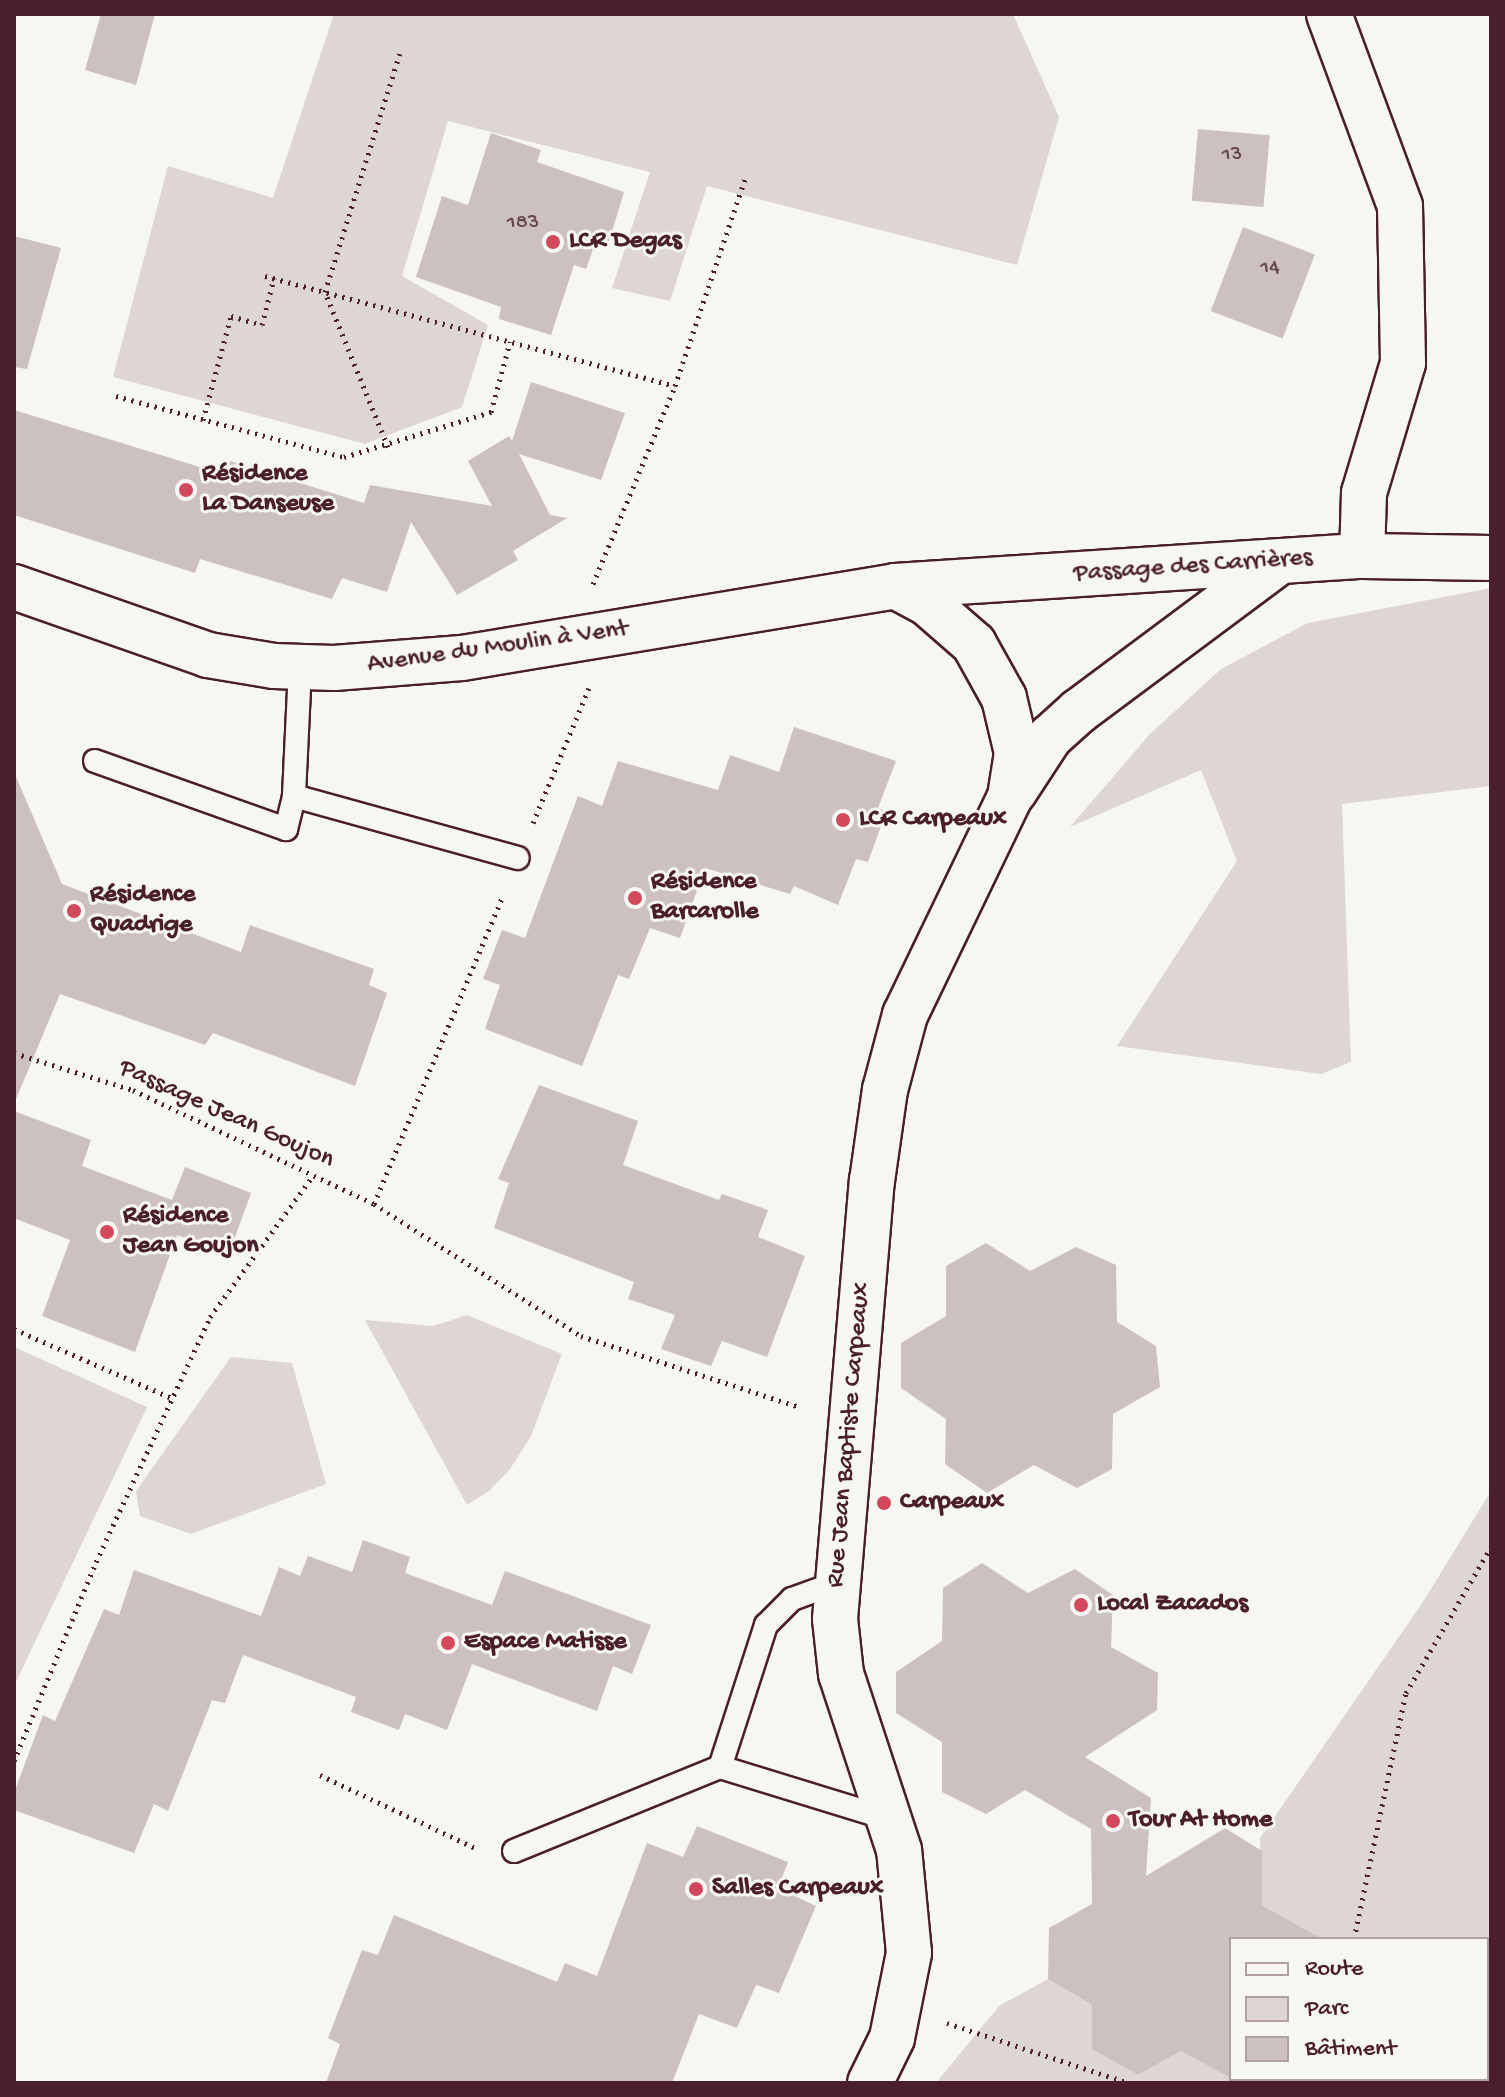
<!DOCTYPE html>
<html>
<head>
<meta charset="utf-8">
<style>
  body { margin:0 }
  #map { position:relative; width:1505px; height:2097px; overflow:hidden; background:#f6f6f2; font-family:"Gochi Hand",sans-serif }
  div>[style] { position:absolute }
  .green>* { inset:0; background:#ddd6d5 }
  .building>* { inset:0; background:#ccc1c0; transform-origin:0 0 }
  .path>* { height:5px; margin-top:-2.5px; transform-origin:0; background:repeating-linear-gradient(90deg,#4a1f2b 0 2px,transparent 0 8px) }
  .roads { filter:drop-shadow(2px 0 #4a1f2b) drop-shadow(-2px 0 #4a1f2b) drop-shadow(0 2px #4a1f2b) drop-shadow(0 -2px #4a1f2b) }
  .lane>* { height:22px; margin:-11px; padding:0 11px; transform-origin:11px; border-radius:11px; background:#f6f6f2 }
  .street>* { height:44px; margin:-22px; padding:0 22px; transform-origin:22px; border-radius:22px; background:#f6f6f2 }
  .dots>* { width:22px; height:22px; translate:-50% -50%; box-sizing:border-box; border:4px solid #f6f6f2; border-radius:50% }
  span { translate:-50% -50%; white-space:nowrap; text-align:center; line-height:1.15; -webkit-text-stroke:6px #f6f6f2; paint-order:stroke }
  .number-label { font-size:22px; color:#6a4850 }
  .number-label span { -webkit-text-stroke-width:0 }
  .poi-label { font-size:26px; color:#4a1f2b; font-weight:700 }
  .left { translate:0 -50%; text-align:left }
  .street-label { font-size:26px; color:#4a1f2b }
  .frame { position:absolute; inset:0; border:16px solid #4a1f2b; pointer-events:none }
  .legend { position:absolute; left:1229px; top:1937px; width:260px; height:144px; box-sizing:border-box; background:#f6f6f2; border:2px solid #b1a0a2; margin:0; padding:10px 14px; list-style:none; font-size:24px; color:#4a1f2b }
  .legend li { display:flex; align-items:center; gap:16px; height:40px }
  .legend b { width:40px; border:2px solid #b1a0a2 }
</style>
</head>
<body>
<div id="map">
  <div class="green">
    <div style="clip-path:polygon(328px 14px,1013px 14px,1059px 117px,1017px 265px,707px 186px,670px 301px,612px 288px,650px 172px,448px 121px,402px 276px,488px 325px,462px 407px,365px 444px,113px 377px,168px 166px,273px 198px,333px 17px)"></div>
    <div style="clip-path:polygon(1491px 588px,1491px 786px,1342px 804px,1351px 1062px,1321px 1074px,1117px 1046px,1237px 861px,1201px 770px,1070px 827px,1150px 734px,1221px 669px,1308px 623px)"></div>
    <div style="clip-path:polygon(467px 1315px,562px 1354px,531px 1436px,510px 1469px,489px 1491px,467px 1505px,365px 1320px,433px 1326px)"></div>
    <div style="clip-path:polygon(14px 1347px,147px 1407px,14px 1686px)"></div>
    <div style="clip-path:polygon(231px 1357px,292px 1363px,326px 1484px,191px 1534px,140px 1516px,136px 1491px)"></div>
    <div style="clip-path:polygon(1491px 1491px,1491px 2083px,936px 2083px,999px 2006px,1048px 1979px,1092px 2005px,1093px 2049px,1138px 2075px,1181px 2051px,1231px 2070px,1231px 2079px,1487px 2079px,1487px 1939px,1306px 1939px,1306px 1930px,1262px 1905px,1260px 1838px,1423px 1602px)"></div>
  </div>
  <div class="building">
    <div style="clip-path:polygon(101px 14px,155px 14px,136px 85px,85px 70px)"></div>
    <div style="left:1198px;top:129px;width:72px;height:72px;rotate:5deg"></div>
    <div style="clip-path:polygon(491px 133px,541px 150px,537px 162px,624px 192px,607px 248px,595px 244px,586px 269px,574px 265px,551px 335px,499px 319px,501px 307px,416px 277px,442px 196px,468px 205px)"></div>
    <div style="left:1243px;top:227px;width:77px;height:90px;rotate:21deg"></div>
    <div style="clip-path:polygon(14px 236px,61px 248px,27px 369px,14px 367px)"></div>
    <div style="clip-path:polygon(531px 382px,625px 413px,601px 480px,519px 454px,550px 515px,567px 518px,513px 551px,518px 560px,457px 595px,411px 522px,387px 592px,342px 578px,332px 599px,200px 559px,195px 573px,14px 515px,14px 410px,226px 475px,230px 461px,364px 503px,370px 485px,492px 506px,468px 461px,509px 436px,512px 441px)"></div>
    <div style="clip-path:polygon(794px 727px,896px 761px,878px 808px,886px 812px,868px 862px,856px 859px,838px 905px,794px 886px,790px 894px,705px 868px,680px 938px,650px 928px,629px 979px,618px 975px,582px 1066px,485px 1029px,500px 985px,483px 979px,502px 930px,525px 938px,578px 796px,602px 806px,618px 761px,718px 790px,730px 755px,779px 772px)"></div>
    <div style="clip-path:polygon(14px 772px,62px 884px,241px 952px,250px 925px,374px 969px,369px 985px,387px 993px,355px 1086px,213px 1033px,205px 1045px,60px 994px,14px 1104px)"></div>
    <div style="clip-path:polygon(539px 1085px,638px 1121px,623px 1165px,719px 1200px,722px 1194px,768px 1210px,758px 1237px,805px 1256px,767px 1357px,722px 1341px,711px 1366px,661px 1349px,675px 1315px,628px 1299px,634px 1282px,494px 1228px,509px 1183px,498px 1179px)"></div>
    <div style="clip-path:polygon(14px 1111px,91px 1140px,82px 1166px,172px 1200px,185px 1167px,251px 1193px,229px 1254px,177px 1235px,135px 1352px,42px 1316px,70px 1240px,14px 1218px)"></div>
    <div style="clip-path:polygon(986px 1243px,1030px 1271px,1076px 1247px,1116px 1265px,1117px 1322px,1156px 1346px,1160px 1387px,1113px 1414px,1112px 1469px,1077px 1488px,1034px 1465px,987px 1493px,945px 1464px,946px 1419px,901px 1388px,901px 1343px,946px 1316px,946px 1266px)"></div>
    <div style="clip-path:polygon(363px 1540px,410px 1557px,405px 1573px,492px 1605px,505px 1571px,651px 1625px,632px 1674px,613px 1666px,597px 1711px,472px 1664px,447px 1730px,405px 1714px,399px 1730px,351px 1712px,356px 1697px,243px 1655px,225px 1703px,212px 1700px,168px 1811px,154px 1804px,134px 1853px,14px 1810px,14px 1793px,43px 1715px,55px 1721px,104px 1609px,119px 1615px,134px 1570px,261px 1616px,279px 1567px,300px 1576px,308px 1556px,352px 1572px)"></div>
    <div style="clip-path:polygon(982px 1563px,1028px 1593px,1075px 1569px,1113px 1595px,1111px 1647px,1158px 1673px,1157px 1710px,1085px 1757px,1151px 1798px,1146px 1876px,1225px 1828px,1262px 1851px,1262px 1905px,1322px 1939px,1231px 1939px,1231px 2078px,1181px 2051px,1138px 2075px,1092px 2049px,1092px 2005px,1048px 1979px,1049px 1928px,1092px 1904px,1091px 1829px,1025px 1790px,986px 1814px,942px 1792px,942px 1742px,896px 1713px,896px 1672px,942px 1641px,943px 1588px)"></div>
    <div style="clip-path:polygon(697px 1826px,788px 1862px,778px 1888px,816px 1906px,779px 1993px,756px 1985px,737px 2028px,699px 2014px,672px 2083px,326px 2083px,340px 2044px,328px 2038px,362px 1950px,378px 1955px,394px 1915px,557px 1982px,565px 1963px,597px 1976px,647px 1843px,683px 1857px)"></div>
  </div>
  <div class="path">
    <div style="left:265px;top:276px;width:424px;rotate:15deg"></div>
    <div style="left:116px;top:396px;width:236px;rotate:15deg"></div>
    <div style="left:344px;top:457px;width:154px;rotate:-17deg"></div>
    <div style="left:491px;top:412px;width:73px;rotate:-74.8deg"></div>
    <div style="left:203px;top:420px;width:108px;rotate:-74.9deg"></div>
    <div style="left:231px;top:316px;width:32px;rotate:16deg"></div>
    <div style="left:262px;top:325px;width:49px;rotate:-75.7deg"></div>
    <div style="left:388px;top:447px;width:167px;rotate:-112.1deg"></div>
    <div style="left:325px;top:292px;width:250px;rotate:-72.6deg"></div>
    <div style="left:593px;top:584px;width:214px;rotate:-67.5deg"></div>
    <div style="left:675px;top:386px;width:222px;rotate:-71.3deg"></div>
    <div style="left:533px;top:823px;width:146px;rotate:-67.5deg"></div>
    <div style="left:14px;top:1053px;width:125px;rotate:17.3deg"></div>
    <div style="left:133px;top:1090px;width:267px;rotate:25.3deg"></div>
    <div style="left:374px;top:1204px;width:246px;rotate:32.5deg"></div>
    <div style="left:581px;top:1336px;width:232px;rotate:18deg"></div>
    <div style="left:374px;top:1204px;width:335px;rotate:-67.3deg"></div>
    <div style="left:14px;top:1329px;width:172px;rotate:23.6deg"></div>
    <div style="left:14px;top:1761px;width:215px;rotate:-67.6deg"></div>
    <div style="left:96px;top:1562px;width:270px;rotate:-65deg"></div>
    <div style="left:210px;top:1317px;width:175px;rotate:-53.9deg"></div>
    <div style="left:320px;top:1775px;width:174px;rotate:25.2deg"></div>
    <div style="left:1354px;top:1939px;width:251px;rotate:-78.1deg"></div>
    <div style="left:1406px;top:1693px;width:169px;rotate:-59.8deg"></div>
    <div style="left:947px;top:2023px;width:191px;rotate:18.3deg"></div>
    <div style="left:1304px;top:2083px;width:4px;rotate:-63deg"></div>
  </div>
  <div class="roads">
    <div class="lane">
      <div style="left:300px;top:668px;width:128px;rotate:92.7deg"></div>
      <div style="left:294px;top:796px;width:232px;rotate:15.5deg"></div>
      <div style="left:95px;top:761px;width:203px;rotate:19.6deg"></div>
      <div style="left:286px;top:829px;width:34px;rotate:-76deg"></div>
      <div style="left:836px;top:1583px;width:47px;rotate:160deg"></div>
      <div style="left:792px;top:1599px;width:37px;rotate:135deg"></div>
      <div style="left:766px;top:1625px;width:149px;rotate:107.9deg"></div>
      <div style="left:720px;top:1767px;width:177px;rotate:17.1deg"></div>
      <div style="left:514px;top:1851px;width:222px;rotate:-22.2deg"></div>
    </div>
    <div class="street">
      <div style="left:1329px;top:14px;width:205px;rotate:69.7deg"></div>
      <div style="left:1400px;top:206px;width:157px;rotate:88.9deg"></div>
      <div style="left:1403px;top:363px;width:136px;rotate:106.7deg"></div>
      <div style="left:1364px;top:493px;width:63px;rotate:91.8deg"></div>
      <div style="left:14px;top:587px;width:206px;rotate:19.3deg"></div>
      <div style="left:208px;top:655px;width:67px;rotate:9.5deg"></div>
      <div style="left:274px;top:666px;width:60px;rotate:1.9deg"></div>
      <div style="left:334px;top:668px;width:128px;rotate:-4.5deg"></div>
      <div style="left:462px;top:658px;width:439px;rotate:-9.4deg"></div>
      <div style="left:895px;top:586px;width:468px;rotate:-3.7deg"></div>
      <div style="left:1362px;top:556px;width:129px;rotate:0.9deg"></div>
      <div style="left:1014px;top:792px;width:66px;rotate:-56.8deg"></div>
      <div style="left:1050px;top:737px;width:39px;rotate:-42deg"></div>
      <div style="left:1079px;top:711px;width:249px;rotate:-36.7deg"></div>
      <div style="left:870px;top:2083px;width:50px;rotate:-63.9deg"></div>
      <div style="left:892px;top:2038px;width:87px;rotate:-78.7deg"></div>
      <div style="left:909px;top:1953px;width:103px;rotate:-95.5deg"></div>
      <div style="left:899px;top:1850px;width:185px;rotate:-108.2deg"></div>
      <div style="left:841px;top:1674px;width:55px;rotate:-96.2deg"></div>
      <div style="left:835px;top:1619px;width:440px;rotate:-85.2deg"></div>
      <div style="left:872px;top:1181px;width:92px;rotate:-81.9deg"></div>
      <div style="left:885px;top:1090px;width:78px;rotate:-75.1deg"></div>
      <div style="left:905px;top:1015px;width:242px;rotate:-64.3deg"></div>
      <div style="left:1010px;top:797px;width:45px;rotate:-81deg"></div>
      <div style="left:1017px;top:753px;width:57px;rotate:-103.3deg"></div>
      <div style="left:1004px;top:698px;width:62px;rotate:-119.1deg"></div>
      <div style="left:974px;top:644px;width:62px;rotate:-138.9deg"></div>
      <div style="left:927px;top:603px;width:36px;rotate:-152deg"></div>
    </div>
  </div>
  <div class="dots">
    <div style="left:553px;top:242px;background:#d1495b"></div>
    <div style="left:186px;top:490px;background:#d1495b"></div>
    <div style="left:843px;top:820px;background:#d1495b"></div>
    <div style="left:635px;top:898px;background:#d1495b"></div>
    <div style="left:74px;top:911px;background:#d1495b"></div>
    <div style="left:107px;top:1232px;background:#d1495b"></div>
    <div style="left:884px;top:1503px;background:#d1495b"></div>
    <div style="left:1081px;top:1605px;background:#d1495b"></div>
    <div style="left:448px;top:1643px;background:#d1495b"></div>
    <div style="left:1113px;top:1821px;background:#d1495b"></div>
    <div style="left:696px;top:1889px;background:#d1495b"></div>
  </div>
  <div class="number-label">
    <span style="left:1232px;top:156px">13</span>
    <span style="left:523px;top:224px">183</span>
    <span style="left:1270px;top:269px">14</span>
  </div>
  <div class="poi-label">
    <span class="left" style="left:569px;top:242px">LCR Degas</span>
    <span class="left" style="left:202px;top:490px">Résidence<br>La Danseuse</span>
    <span class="left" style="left:859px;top:820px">LCR Carpeaux</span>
    <span class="left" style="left:651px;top:898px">Résidence<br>Barcarolle</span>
    <span class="left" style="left:90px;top:911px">Résidence<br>Quadrige</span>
    <span class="left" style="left:123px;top:1232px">Résidence<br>Jean Goujon</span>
    <span class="left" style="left:900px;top:1503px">Carpeaux</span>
    <span class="left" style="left:1097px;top:1605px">Local Zacados</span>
    <span class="left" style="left:464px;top:1643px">Espace Matisse</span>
    <span class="left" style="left:1129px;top:1821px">Tour At Home</span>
    <span class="left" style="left:712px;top:1889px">Salles Carpeaux</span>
  </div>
  <div class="street-label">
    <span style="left:1193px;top:567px;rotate:-4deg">Passage des Carrières</span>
    <span style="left:498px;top:648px;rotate:-8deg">Avenue du Moulin à Vent</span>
    <span style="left:226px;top:1115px;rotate:24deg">Passage Jean Goujon</span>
    <span style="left:850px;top:1435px;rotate:-85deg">Rue Jean Baptiste Carpeaux</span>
  </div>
  <div class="frame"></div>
  <ul class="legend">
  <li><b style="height:10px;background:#f6f6f2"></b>Route</li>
  <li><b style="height:22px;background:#ddd6d5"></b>Parc</li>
  <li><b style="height:22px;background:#ccc1c0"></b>Bâtiment</li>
  </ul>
</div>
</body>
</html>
